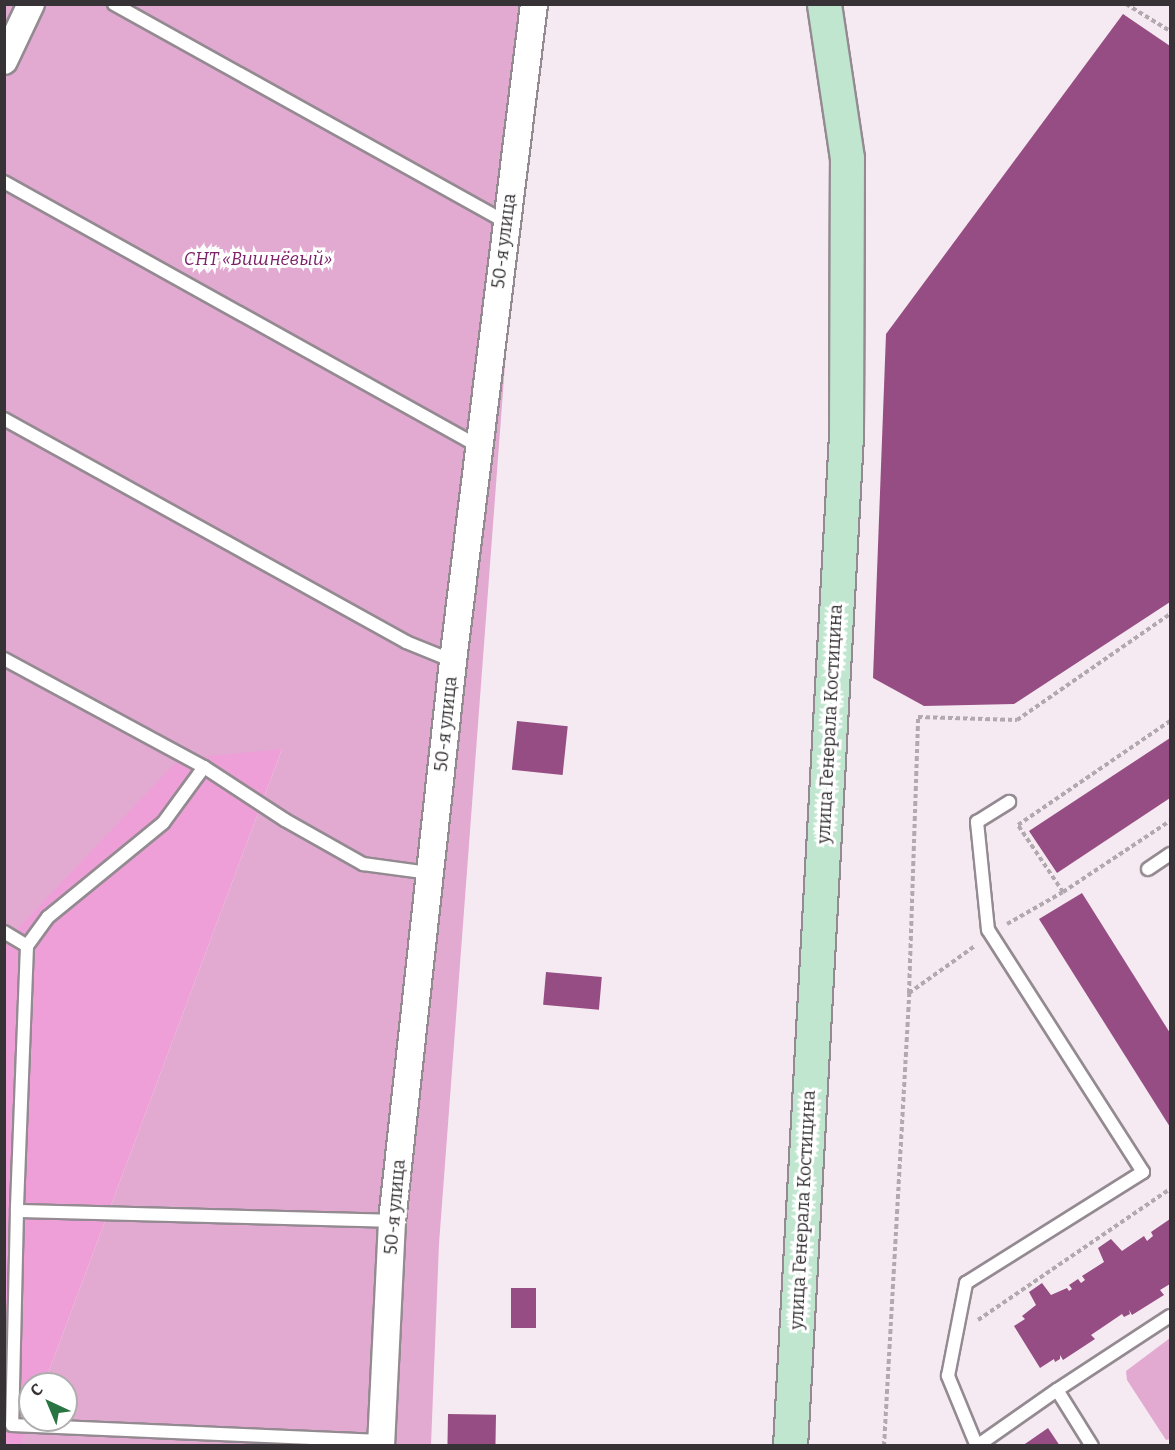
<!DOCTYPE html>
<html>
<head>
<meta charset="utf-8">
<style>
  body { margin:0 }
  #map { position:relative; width:1175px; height:1450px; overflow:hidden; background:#f5eaf1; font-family:Bitter,serif }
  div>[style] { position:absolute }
  .green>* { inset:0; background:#e2aad1 }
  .forest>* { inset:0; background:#ef9fd8 }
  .building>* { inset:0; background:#964d83; transform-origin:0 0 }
  .path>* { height:4px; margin-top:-2px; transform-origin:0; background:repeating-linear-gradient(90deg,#b2a9af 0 4.5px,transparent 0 7.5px) }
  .roads { filter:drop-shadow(2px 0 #948a91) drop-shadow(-2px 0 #948a91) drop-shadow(0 2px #948a91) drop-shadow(0 -2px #948a91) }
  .lane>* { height:12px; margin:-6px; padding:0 6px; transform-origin:6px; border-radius:6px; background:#fff }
  .street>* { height:26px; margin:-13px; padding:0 13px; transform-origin:13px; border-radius:13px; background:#fff }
  .secondary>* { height:33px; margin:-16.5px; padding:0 16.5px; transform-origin:16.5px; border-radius:16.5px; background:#c0e6cf }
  span { translate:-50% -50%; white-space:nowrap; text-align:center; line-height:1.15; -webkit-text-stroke:6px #fff; paint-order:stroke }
  .street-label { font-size:18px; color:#363235 }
  .park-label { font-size:18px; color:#7c2068; font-style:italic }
  .frame { position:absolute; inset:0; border:6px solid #363235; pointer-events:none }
  .north { position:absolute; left:18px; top:1372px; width:60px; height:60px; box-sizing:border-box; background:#fff; border:2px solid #afadae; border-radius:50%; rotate:316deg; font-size:16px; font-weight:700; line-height:24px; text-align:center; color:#363235 }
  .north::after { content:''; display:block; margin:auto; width:21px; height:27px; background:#287443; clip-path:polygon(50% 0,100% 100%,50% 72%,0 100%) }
</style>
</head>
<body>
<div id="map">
  <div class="green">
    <div style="clip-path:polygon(5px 5px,532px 5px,439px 1244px,431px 1445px,21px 1445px,31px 1420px,66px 1420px,66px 1384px,44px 1384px,282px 749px,5px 943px)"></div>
    <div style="clip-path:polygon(1170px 1338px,1170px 1439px,1166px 1440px,1127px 1380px,1126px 1371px)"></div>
  </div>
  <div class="forest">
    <div style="clip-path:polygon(282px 749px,44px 1384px,30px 1384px,31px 1420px,21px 1446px,4px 1445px,4px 943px,179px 759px)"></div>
  </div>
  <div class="building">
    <div style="clip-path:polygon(1123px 14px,1170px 46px,1170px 602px,1014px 704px,924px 706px,873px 678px,886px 334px)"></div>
    <div style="left:517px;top:721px;width:51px;height:49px;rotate:6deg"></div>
    <div style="clip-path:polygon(1170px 738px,1170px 798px,1057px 873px,1029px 831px)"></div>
    <div style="clip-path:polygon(1082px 893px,1170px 1033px,1170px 1127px,1039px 919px)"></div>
    <div style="left:546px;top:972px;width:56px;height:33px;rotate:5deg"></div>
    <div style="clip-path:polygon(1170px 1219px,1170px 1284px,1160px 1290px,1164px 1295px,1132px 1315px,1129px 1310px,1130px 1314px,1124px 1317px,1122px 1314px,1091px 1335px,1095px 1339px,1063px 1360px,1060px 1355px,1060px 1359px,1055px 1362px,1054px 1359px,1040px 1368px,1014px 1326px,1025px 1319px,1022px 1316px,1036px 1305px,1029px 1292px,1042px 1283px,1051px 1295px,1067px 1288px,1069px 1291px,1072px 1289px,1069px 1285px,1078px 1279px,1081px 1283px,1085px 1280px,1082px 1276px,1104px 1262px,1098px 1248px,1111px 1239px,1122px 1251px,1144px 1236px,1147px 1241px,1153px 1236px,1151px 1232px)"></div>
    <div style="left:511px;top:1288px;width:25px;height:40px"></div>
    <div style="left:448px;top:1414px;width:48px;height:32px;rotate:1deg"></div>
    <div style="clip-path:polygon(1048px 1428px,1060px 1446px,1022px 1446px)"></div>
  </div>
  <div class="path">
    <div style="left:1126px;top:4px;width:52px;rotate:31.5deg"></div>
    <div style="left:1063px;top:892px;width:128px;rotate:-33.6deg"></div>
    <div style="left:1007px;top:924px;width:64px;rotate:-29.7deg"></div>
    <div style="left:1063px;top:892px;width:81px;rotate:-123.9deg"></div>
    <div style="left:1018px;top:825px;width:184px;rotate:-34.4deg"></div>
    <div style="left:909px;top:993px;width:82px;rotate:-35.6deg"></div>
    <div style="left:978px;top:1320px;width:232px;rotate:-34.3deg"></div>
    <div style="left:884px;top:1446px;width:454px;rotate:-86.8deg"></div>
    <div style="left:909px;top:993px;width:276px;rotate:-88.1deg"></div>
    <div style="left:918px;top:717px;width:99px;rotate:1.7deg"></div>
    <div style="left:1017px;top:720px;width:186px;rotate:-34.7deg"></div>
  </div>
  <div class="roads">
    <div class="lane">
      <div style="left:114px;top:4px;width:449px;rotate:29.1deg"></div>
      <div style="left:4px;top:182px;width:543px;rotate:29.12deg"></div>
      <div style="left:4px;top:419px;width:460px;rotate:29deg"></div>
      <div style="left:406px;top:642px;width:51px;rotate:22deg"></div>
      <div style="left:4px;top:659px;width:227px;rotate:28.4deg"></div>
      <div style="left:204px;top:767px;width:97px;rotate:33.2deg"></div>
      <div style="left:285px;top:820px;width:90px;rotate:29.4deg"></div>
      <div style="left:363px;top:864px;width:68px;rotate:7.7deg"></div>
      <div style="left:204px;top:767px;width:69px;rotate:126.2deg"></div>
      <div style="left:163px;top:823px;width:149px;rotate:140.7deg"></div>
      <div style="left:48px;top:917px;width:36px;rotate:126deg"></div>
      <div style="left:27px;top:946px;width:265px;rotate:92.2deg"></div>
      <div style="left:17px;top:1211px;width:214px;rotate:91.3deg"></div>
      <div style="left:12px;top:1425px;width:369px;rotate:2.5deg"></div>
      <div style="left:1148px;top:869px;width:27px;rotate:-34deg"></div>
      <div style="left:4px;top:932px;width:27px;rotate:31deg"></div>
      <div style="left:17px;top:1211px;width:375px;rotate:1.5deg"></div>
      <div style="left:976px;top:1444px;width:74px;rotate:-112.4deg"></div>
      <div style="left:948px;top:1376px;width:95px;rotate:-79deg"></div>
      <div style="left:966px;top:1283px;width:209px;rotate:-32.1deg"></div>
      <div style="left:1143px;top:1172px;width:287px;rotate:-122.6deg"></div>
      <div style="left:988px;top:930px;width:109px;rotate:-95.8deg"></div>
      <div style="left:977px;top:822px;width:38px;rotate:-32deg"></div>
      <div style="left:977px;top:1446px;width:98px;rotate:-35deg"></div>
      <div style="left:1092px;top:1446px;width:66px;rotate:-122deg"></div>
      <div style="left:1057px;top:1390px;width:135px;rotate:-33.2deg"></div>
    </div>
    <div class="street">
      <div style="left:4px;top:61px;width:63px;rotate:-64.7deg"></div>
      <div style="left:381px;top:1446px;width:225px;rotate:-87.2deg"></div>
      <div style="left:392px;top:1221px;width:563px;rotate:-83.78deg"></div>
      <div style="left:453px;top:661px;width:662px;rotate:-82.97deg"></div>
    </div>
    <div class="secondary">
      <div style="left:790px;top:1446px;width:1012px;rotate:-86.83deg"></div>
      <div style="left:846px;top:436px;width:278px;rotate:-89.8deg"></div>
      <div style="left:847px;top:158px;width:156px;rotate:-98.5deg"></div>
    </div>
  </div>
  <div class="street-label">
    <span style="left:504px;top:241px;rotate:-83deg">50-я улица</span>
    <span style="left:446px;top:724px;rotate:-84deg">50-я улица</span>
    <span style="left:830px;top:724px;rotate:-87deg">улица Генерала Костицина</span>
    <span style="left:395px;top:1207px;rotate:-85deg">50-я улица</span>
    <span style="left:803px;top:1210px;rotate:-87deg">улица Генерала Костицина</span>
  </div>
  <div class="park-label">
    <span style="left:258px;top:259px">СНТ «Вишнёвый»</span>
  </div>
  <div class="frame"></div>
  <div class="north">С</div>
</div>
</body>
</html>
